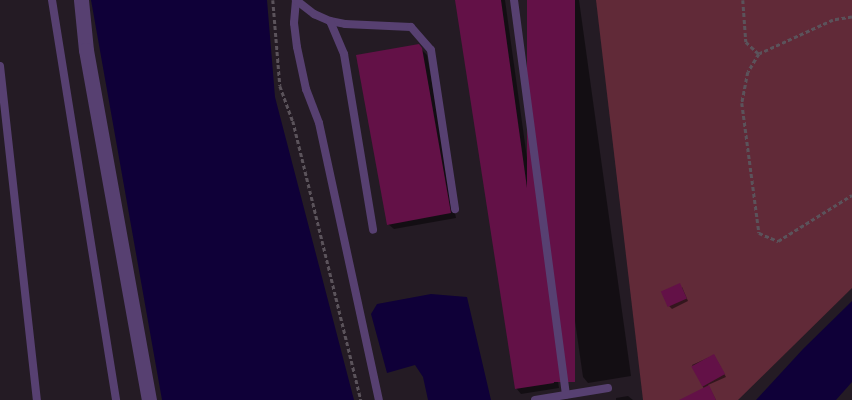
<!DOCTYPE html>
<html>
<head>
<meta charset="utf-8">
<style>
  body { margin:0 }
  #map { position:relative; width:852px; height:400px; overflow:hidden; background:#241b24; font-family:Jost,sans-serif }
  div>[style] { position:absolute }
  .green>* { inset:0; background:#612a38 }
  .water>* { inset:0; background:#0f0038 }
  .shadow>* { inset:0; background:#0007 }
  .building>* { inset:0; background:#631147; transform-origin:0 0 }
  .path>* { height:2.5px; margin-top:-1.25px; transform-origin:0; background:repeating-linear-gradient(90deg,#5b535b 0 4px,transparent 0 6.5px) }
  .service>* { height:8px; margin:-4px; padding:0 4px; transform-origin:4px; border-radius:4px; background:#574071 }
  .minor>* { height:15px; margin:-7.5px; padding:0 7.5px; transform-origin:7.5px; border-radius:7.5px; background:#574071 }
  span { translate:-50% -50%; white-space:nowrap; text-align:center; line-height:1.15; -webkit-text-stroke:5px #0b070b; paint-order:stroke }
</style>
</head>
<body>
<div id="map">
  <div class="green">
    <div style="clip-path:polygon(596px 0,852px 0,852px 288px,738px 400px,643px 400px)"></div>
  </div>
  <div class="water">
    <div style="clip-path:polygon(91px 0,267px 0,275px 97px,354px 400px,162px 400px)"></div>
    <div style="clip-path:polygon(431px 294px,467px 297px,491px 400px,428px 400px,423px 377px,415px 365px,387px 373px,371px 314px,377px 304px)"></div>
    <div style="clip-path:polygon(852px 301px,852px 382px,836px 400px,756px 400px,803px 349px)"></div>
  </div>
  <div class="shadow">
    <div style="clip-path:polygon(457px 0,505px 0,559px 388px,521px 394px,516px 388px)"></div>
    <div style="clip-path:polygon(529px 0,579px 0,631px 376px,588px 383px,583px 377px)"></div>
    <div style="clip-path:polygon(418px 46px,427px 55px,456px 218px,394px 229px,388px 224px)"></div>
    <div style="clip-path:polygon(682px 287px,688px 301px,672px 309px,669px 306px)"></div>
    <div style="clip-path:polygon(714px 355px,726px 377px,708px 385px,716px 400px,697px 400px,704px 389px,692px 365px)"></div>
    <div style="clip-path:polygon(628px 396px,633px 400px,616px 400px,616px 398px)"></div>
  </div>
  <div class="building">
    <div style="clip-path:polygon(455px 0,501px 0,554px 383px,515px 389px)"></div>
    <div style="left:527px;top:0;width:48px;height:382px"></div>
    <div style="clip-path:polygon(419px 44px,422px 48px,451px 213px,387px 225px,356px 55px)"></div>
    <div style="left:680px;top:283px;width:17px;height:21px;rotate:66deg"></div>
    <div style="left:714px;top:354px;width:23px;height:26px;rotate:61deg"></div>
    <div style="clip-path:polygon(709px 385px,716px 400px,679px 400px)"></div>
  </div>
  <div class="path">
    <div style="left:273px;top:0;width:86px;rotate:85.3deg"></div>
    <div style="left:280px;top:86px;width:37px;rotate:70deg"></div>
    <div style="left:293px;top:121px;width:287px;rotate:76.3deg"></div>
    <div style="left:743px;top:0;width:42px;rotate:85.9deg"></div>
    <div style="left:746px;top:42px;width:18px;rotate:43deg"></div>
    <div style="left:852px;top:17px;width:19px;rotate:171deg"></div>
    <div style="left:833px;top:20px;width:81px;rotate:155.3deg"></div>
    <div style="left:759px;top:54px;width:21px;rotate:121deg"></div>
    <div style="left:748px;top:72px;width:32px;rotate:101deg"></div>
    <div style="left:742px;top:103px;width:131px;rotate:82.5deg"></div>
    <div style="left:759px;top:233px;width:21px;rotate:23deg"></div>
    <div style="left:778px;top:241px;width:87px;rotate:-31.9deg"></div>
  </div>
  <div class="service">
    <div style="left:52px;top:0;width:405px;rotate:80.9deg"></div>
    <div style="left:296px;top:0;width:23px;rotate:95deg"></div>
    <div style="left:294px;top:23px;width:24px;rotate:83deg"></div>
    <div style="left:297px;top:47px;width:43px;rotate:77.9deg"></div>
    <div style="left:306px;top:89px;width:36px;rotate:69deg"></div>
    <div style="left:319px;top:123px;width:283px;rotate:77.8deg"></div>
    <div style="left:296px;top:0;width:23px;rotate:38deg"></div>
    <div style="left:314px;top:14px;width:17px;rotate:24deg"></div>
    <div style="left:330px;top:21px;width:15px;rotate:11deg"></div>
    <div style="left:345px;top:24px;width:66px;rotate:2.6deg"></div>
    <div style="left:411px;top:27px;width:30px;rotate:49deg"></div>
    <div style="left:431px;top:50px;width:161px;rotate:81.4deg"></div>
    <div style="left:514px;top:0;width:398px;rotate:82.5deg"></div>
    <div style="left:330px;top:21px;width:36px;rotate:67deg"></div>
    <div style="left:344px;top:54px;width:178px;rotate:80.6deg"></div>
    <div style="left:0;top:66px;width:336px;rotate:83.7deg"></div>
    <div style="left:535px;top:400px;width:74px;rotate:-9.3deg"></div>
  </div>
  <div class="minor">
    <div style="left:81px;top:0;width:50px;rotate:84.3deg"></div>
    <div style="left:86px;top:50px;width:356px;rotate:79.8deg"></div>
  </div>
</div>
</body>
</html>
